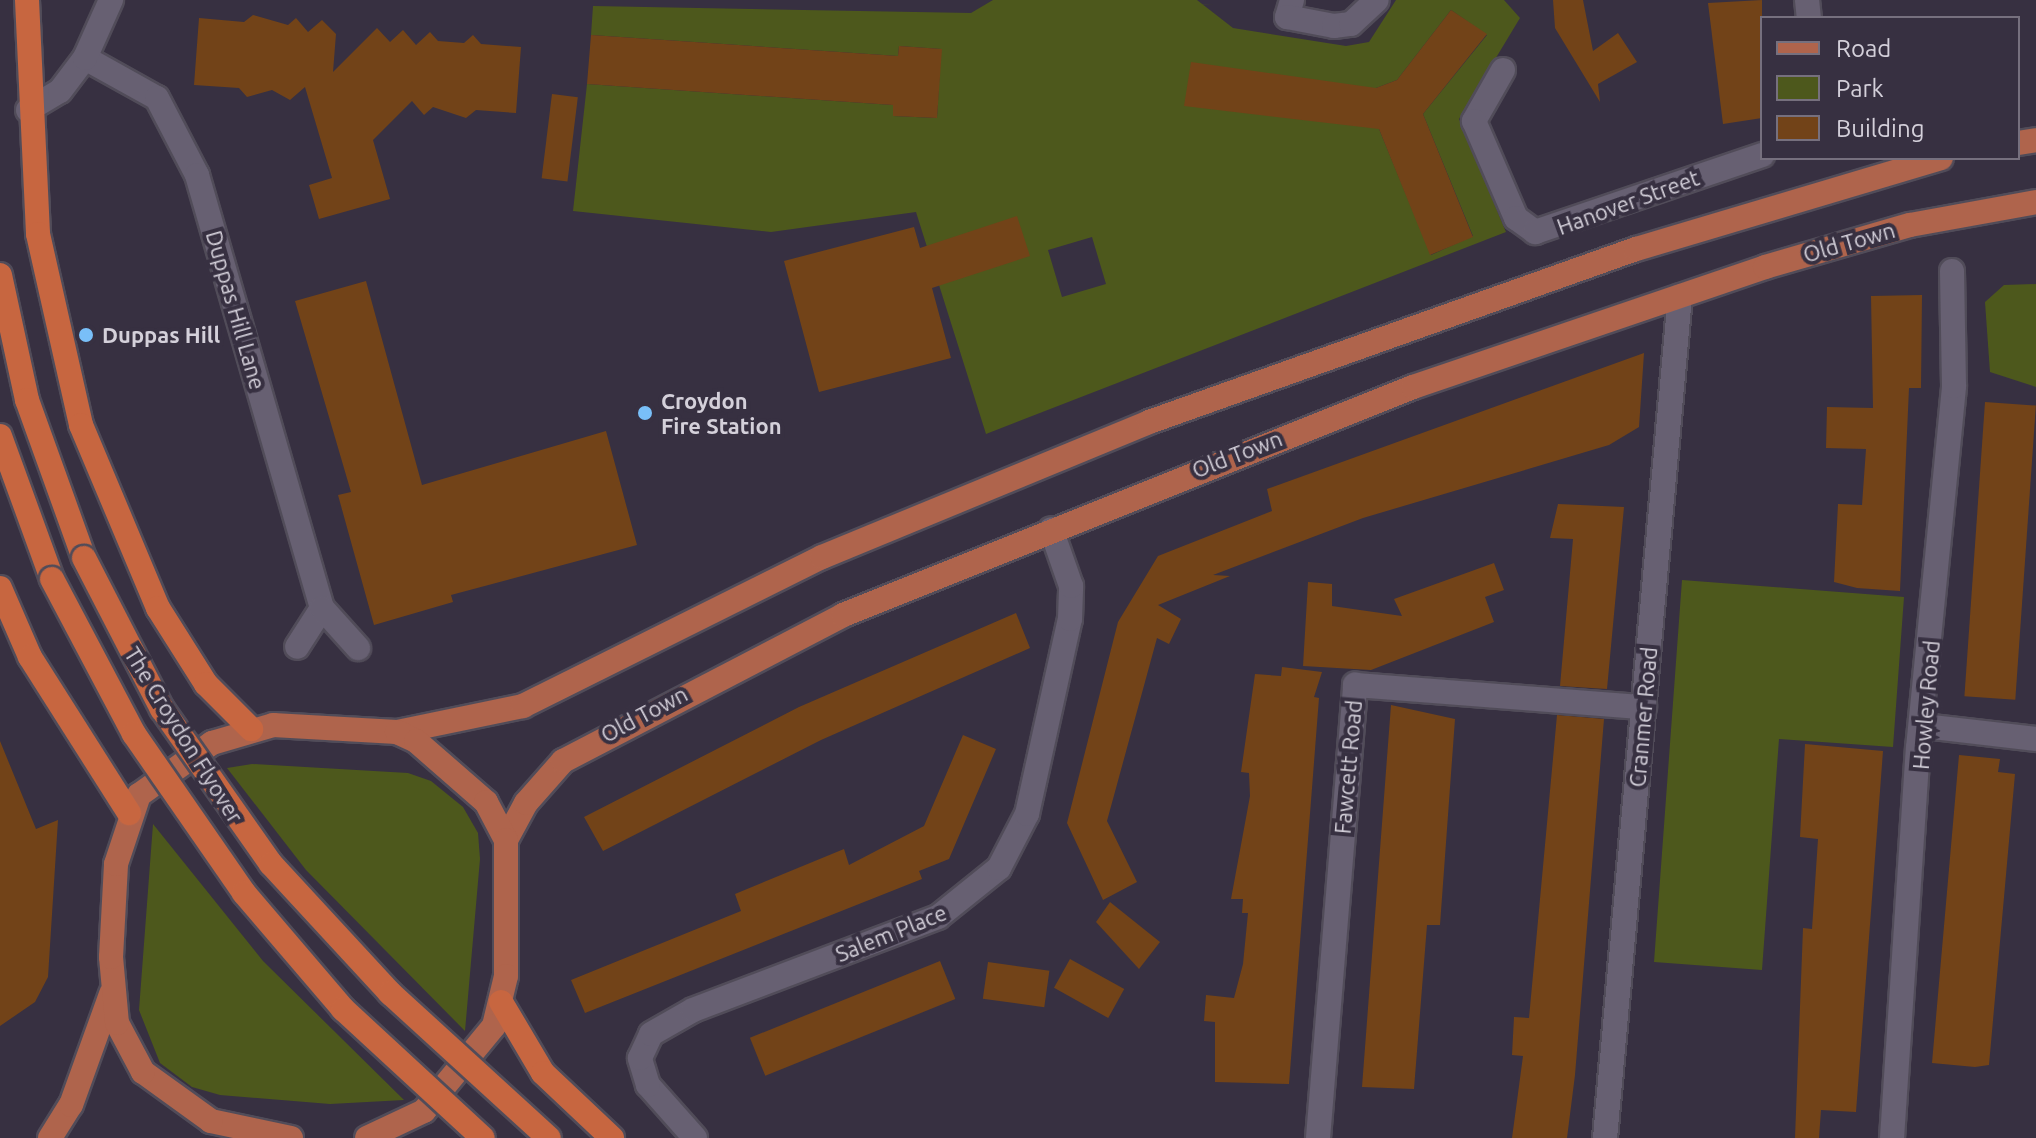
<!DOCTYPE html>
<html>
<head>
<meta charset="utf-8">
<style>
  body { margin:0 }
  #map { position:relative; width:2036px; height:1138px; overflow:hidden; background:#373041; font-family:Ubuntu,sans-serif }
  div>[style] { position:absolute }
  .green>* { inset:0; background:#4d581c }
  .building>* { inset:0; background:#724318; transform-origin:0 0 }
  .roads { filter:drop-shadow(2px 0 #514c59) drop-shadow(-2px 0 #514c59) drop-shadow(0 2px #514c59) drop-shadow(0 -2px #514c59) }
  .minor>* { height:24px; margin:-12px; padding:0 12px; transform-origin:12px; border-radius:12px; background:#676072 }
  .primary>* { height:24px; margin:-12px; padding:0 12px; transform-origin:12px; border-radius:12px; background:#af644c }
  .trunk>* { height:24px; margin:-12px; padding:0 12px; transform-origin:12px; border-radius:12px; background:#c76640 }
  .bridges { filter:drop-shadow(2px 0 #514c59) drop-shadow(-2px 0 #514c59) drop-shadow(0 2px #514c59) drop-shadow(0 -2px #514c59) }
  .trunk-bridge>* { height:24px; margin:-12px; padding:0 12px; transform-origin:12px; border-radius:12px; background:#c76640 }
  .dots>* { width:22px; height:22px; translate:-50% -50%; box-sizing:border-box; border:4px solid #373041; border-radius:50% }
  span { translate:-50% -50%; white-space:nowrap; text-align:center; line-height:1.15; -webkit-text-stroke:8px #373041; paint-order:stroke }
  .street-label { font-size:22px; color:#d4d0da }
  .poi-label { font-size:22px; color:#d4d0da; font-weight:700 }
  .left { translate:0 -50%; text-align:left }
  .legend { position:absolute; left:1760px; top:16px; width:260px; height:144px; box-sizing:border-box; background:#373041; border:2px solid #76707e; margin:0; padding:10px 14px; list-style:none; font-size:24px; color:#d4d0da }
  .legend li { display:flex; align-items:center; gap:16px; height:40px }
  .legend b { width:40px; border:2px solid #76707e }
</style>
</head>
<body>
<div id="map">
  <div class="green">
    <div style="clip-path:polygon(evenodd,993px 0,1197px 0,1233px 28px,1346px 46px,1369px 42px,1396px 0,1504px 0,1520px 18px,1459px 119px,1506px 232px,986px 434px,916px 212px,771px 232px,573px 211px,587px 84px,893px 105px,893px 116px,937px 118px,941px 49px,899px 46px,898px 56px,591px 35px,593px 6px,971px 13px,993px 0,1451px 10px,1487px 35px,1423px 114px,1473px 236px,1431px 255px,1379px 129px,1376px 88px,1397px 80px,1451px 10px,993px 0,1092px 237px,1106px 284px,1062px 297px,1048px 250px,1092px 237px)"></div>
    <div style="clip-path:polygon(2036px 284px,2036px 387px,1990px 372px,1985px 302px,2004px 285px)"></div>
    <div style="clip-path:polygon(1682px 580px,1904px 597px,1893px 747px,1779px 739px,1762px 970px,1654px 962px)"></div>
    <div style="clip-path:polygon(252px 764px,408px 773px,431px 781px,463px 807px,478px 833px,480px 859px,465px 1031px,306px 870px,227px 768px)"></div>
    <div style="clip-path:polygon(153px 824px,263px 961px,404px 1100px,330px 1104px,220px 1095px,192px 1087px,160px 1063px,139px 1010px)"></div>
  </div>
  <div class="building">
    <div style="clip-path:polygon(1553px 0,1583px 0,1593px 51px,1618px 33px,1637px 62px,1598px 84px,1600px 102px,1555px 28px)"></div>
    <div style="clip-path:polygon(1762px 0,1762px 118px,1723px 124px,1708px 3px)"></div>
    <div style="clip-path:polygon(1451px 10px,1487px 34px,1423px 114px,1473px 237px,1430px 255px,1379px 129px,1184px 106px,1191px 62px,1376px 88px,1397px 80px)"></div>
    <div style="clip-path:polygon(253px 15px,288px 25px,296px 18px,308px 32px,322px 20px,336px 34px,333px 72px,377px 28px,390px 42px,403px 30px,416px 45px,430px 32px,438px 41px,464px 43px,473px 35px,481px 44px,521px 47px,516px 113px,476px 110px,466px 118px,433px 107px,424px 115px,412px 101px,373px 140px,390px 199px,319px 219px,309px 185px,332px 178px,305px 87px,290px 100px,272px 90px,247px 97px,239px 88px,194px 85px,199px 18px,244px 22px)"></div>
    <div style="clip-path:polygon(591px 35px,898px 56px,899px 46px,942px 49px,937px 118px,893px 116px,893px 105px,587px 84px)"></div>
    <div style="left:552px;top:94px;width:26px;height:85px;rotate:7deg"></div>
    <div style="clip-path:polygon(1017px 216px,1030px 256px,932px 288px,951px 358px,819px 392px,784px 261px,914px 227px,920px 248px)"></div>
    <div style="clip-path:polygon(366px 281px,422px 485px,606px 431px,637px 545px,451px 595px,453px 602px,374px 625px,338px 495px,351px 492px,295px 301px)"></div>
    <div style="clip-path:polygon(1922px 295px,1921px 388px,1909px 388px,1900px 591px,1857px 588px,1834px 582px,1838px 504px,1862px 505px,1866px 449px,1826px 448px,1827px 407px,1873px 408px,1871px 296px)"></div>
    <div style="clip-path:polygon(1644px 353px,1639px 427px,1609px 445px,1363px 518px,1213px 575px,1230px 576px,1158px 605px,1181px 619px,1169px 644px,1157px 638px,1107px 821px,1137px 882px,1103px 900px,1067px 823px,1118px 622px,1158px 556px,1272px 511px,1267px 489px)"></div>
    <div style="left:1985px;top:402px;width:51px;height:295px;rotate:4deg"></div>
    <div style="clip-path:polygon(1558px 504px,1624px 507px,1607px 689px,1560px 686px,1573px 539px,1550px 538px)"></div>
    <div style="clip-path:polygon(1494px 563px,1504px 590px,1485px 597px,1494px 622px,1371px 670px,1303px 666px,1308px 582px,1332px 584px,1332px 606px,1402px 616px,1394px 599px)"></div>
    <div style="clip-path:polygon(1016px 613px,1030px 648px,821px 740px,603px 851px,584px 817px,799px 707px)"></div>
    <div style="clip-path:polygon(1282px 667px,1322px 672px,1314px 697px,1319px 698px,1289px 1084px,1215px 1082px,1215px 1022px,1204px 1021px,1206px 995px,1234px 998px,1243px 964px,1248px 913px,1242px 913px,1243px 899px,1231px 899px,1250px 796px,1249px 773px,1241px 772px,1255px 674px,1281px 676px)"></div>
    <div style="clip-path:polygon(1391px 705px,1455px 719px,1440px 925px,1427px 925px,1414px 1089px,1362px 1087px)"></div>
    <div style="clip-path:polygon(1557px 715px,1604px 719px,1575px 1075px,1567px 1138px,1512px 1138px,1523px 1056px,1512px 1055px,1514px 1017px,1529px 1018px)"></div>
    <div style="clip-path:polygon(963px 735px,996px 749px,949px 859px,919px 871px,922px 879px,585px 1013px,571px 980px,741px 911px,735px 894px,844px 849px,849px 865px,924px 826px)"></div>
    <div style="clip-path:polygon(0 741px,36px 829px,58px 820px,48px 977px,35px 1002px,0 1026px)"></div>
    <div style="clip-path:polygon(1805px 744px,1883px 751px,1856px 1112px,1821px 1110px,1819px 1138px,1795px 1138px,1803px 928px,1812px 929px,1818px 839px,1800px 837px)"></div>
    <div style="clip-path:polygon(1959px 755px,2000px 759px,1998px 772px,2015px 774px,1989px 1065px,1975px 1067px,1932px 1063px)"></div>
    <div style="clip-path:polygon(1110px 902px,1160px 942px,1139px 969px,1096px 922px)"></div>
    <div style="left:1070px;top:959px;width:62px;height:33px;rotate:29deg"></div>
    <div style="left:940px;top:961px;width:41px;height:205px;rotate:68deg"></div>
    <div style="left:988px;top:962px;width:62px;height:37px;rotate:8deg"></div>
  </div>
  <div class="roads">
    <div class="minor">
      <div style="left:1292px;top:0;width:18px;rotate:106deg"></div>
      <div style="left:1287px;top:17px;width:48px;rotate:10.8deg"></div>
      <div style="left:1334px;top:26px;width:17px;rotate:-7deg"></div>
      <div style="left:1351px;top:24px;width:35px;rotate:-43deg"></div>
      <div style="left:1807px;top:0;width:18px;rotate:84deg"></div>
      <div style="left:85px;top:58px;width:82px;rotate:29.1deg"></div>
      <div style="left:157px;top:98px;width:87px;rotate:62.5deg"></div>
      <div style="left:197px;top:175px;width:451px;rotate:73.9deg"></div>
      <div style="left:322px;top:608px;width:46px;rotate:122.7deg"></div>
      <div style="left:1503px;top:70px;width:59px;rotate:119.6deg"></div>
      <div style="left:1474px;top:121px;width:106px;rotate:66.6deg"></div>
      <div style="left:1516px;top:218px;width:24px;rotate:36deg"></div>
      <div style="left:1535px;top:232px;width:240px;rotate:-18.7deg"></div>
      <div style="left:28px;top:110px;width:37px;rotate:-31deg"></div>
      <div style="left:60px;top:91px;width:41px;rotate:-52.9deg"></div>
      <div style="left:85px;top:58px;width:64px;rotate:-65.9deg"></div>
      <div style="left:322px;top:608px;width:54px;rotate:48deg"></div>
      <div style="left:1924px;top:726px;width:113px;rotate:6.6deg"></div>
      <div style="left:695px;top:1138px;width:71px;rotate:-131.6deg"></div>
      <div style="left:648px;top:1085px;width:28px;rotate:-107deg"></div>
      <div style="left:640px;top:1058px;width:26px;rotate:-65deg"></div>
      <div style="left:651px;top:1034px;width:48px;rotate:-29.7deg"></div>
      <div style="left:693px;top:1010px;width:262px;rotate:-20.8deg"></div>
      <div style="left:938px;top:917px;width:78px;rotate:-38.8deg"></div>
      <div style="left:999px;top:868px;width:61px;rotate:-62.6deg"></div>
      <div style="left:1027px;top:814px;width:200px;rotate:-77.6deg"></div>
      <div style="left:1070px;top:619px;width:33px;rotate:-88deg"></div>
      <div style="left:1071px;top:586px;width:60px;rotate:-109.3deg"></div>
      <div style="left:1318px;top:1138px;width:455px;rotate:-85.3deg"></div>
      <div style="left:1355px;top:685px;width:290px;rotate:4.4deg"></div>
      <div style="left:1605px;top:1138px;width:845px;rotate:-84.91deg"></div>
      <div style="left:1892px;top:1138px;width:391px;rotate:-86.2deg"></div>
      <div style="left:1918px;top:748px;width:364px;rotate:-84.3deg"></div>
      <div style="left:1954px;top:386px;width:115px;rotate:-91deg"></div>
    </div>
    <div class="primary">
      <div style="left:2018px;top:143px;width:18px;rotate:-9deg"></div>
      <div style="left:397px;top:732px;width:129px;rotate:-11.7deg"></div>
      <div style="left:523px;top:706px;width:334px;rotate:-26.5deg"></div>
      <div style="left:822px;top:557px;width:354px;rotate:-22.4deg"></div>
      <div style="left:1149px;top:422px;width:517px;rotate:-19.56deg"></div>
      <div style="left:1636px;top:249px;width:318px;rotate:-16.6deg"></div>
      <div style="left:506px;top:840px;width:42px;rotate:-61.6deg"></div>
      <div style="left:526px;top:803px;width:56px;rotate:-48.6deg"></div>
      <div style="left:563px;top:761px;width:316px;rotate:-27.5deg"></div>
      <div style="left:843px;top:615px;width:614px;rotate:-21.8deg"></div>
      <div style="left:1413px;top:387px;width:372px;rotate:-18.8deg"></div>
      <div style="left:1765px;top:267px;width:151px;rotate:-16.2deg"></div>
      <div style="left:1910px;top:225px;width:128px;rotate:-10.3deg"></div>
      <div style="left:50px;top:1138px;width:39px;rotate:-58deg"></div>
      <div style="left:71px;top:1105px;width:118px;rotate:-70.2deg"></div>
      <div style="left:291px;top:1138px;width:82px;rotate:-168deg"></div>
      <div style="left:211px;top:1121px;width:84px;rotate:-144.2deg"></div>
      <div style="left:143px;top:1072px;width:55px;rotate:-118deg"></div>
      <div style="left:117px;top:1023px;width:66px;rotate:-95.2deg"></div>
      <div style="left:111px;top:957px;width:93px;rotate:-86.9deg"></div>
      <div style="left:116px;top:864px;width:73px;rotate:-71.6deg"></div>
      <div style="left:139px;top:795px;width:90px;rotate:-35.5deg"></div>
      <div style="left:212px;top:743px;width:64px;rotate:-16.4deg"></div>
      <div style="left:273px;top:725px;width:124px;rotate:3.2deg"></div>
      <div style="left:397px;top:732px;width:21px;rotate:25deg"></div>
      <div style="left:416px;top:741px;width:93px;rotate:41.1deg"></div>
      <div style="left:486px;top:802px;width:43px;rotate:62.2deg"></div>
      <div style="left:506px;top:840px;width:136px;rotate:90deg"></div>
      <div style="left:506px;top:976px;width:51px;rotate:103.5deg"></div>
      <div style="left:494px;top:1026px;width:110px;rotate:129.5deg"></div>
      <div style="left:424px;top:1111px;width:63px;rotate:154.7deg"></div>
    </div>
    <div class="trunk">
      <div style="left:27px;top:0;width:234px;rotate:87.3deg"></div>
      <div style="left:38px;top:234px;width:196px;rotate:77.3deg"></div>
      <div style="left:81px;top:425px;width:199px;rotate:67.2deg"></div>
      <div style="left:158px;top:608px;width:90px;rotate:57.7deg"></div>
      <div style="left:206px;top:684px;width:64px;rotate:45deg"></div>
      <div style="left:0;top:275px;width:128px;rotate:77.8deg"></div>
      <div style="left:27px;top:400px;width:168px;rotate:70.2deg"></div>
      <div style="left:0;top:436px;width:152px;rotate:70deg"></div>
      <div style="left:0;top:588px;width:75px;rotate:66.5deg"></div>
      <div style="left:30px;top:657px;width:185px;rotate:57.6deg"></div>
      <div style="left:501px;top:1002px;width:82px;rotate:59.4deg"></div>
      <div style="left:543px;top:1073px;width:95px;rotate:43.3deg"></div>
    </div>
  </div>
  <div class="bridges">
    <div class="trunk-bridge">
      <div style="left:84px;top:558px;width:170px;rotate:62.7deg"></div>
      <div style="left:162px;top:709px;width:189px;rotate:54.9deg"></div>
      <div style="left:271px;top:864px;width:176px;rotate:47.3deg"></div>
      <div style="left:390px;top:993px;width:215px;rotate:42.4deg"></div>
      <div style="left:52px;top:579px;width:175px;rotate:62.1deg"></div>
      <div style="left:134px;top:734px;width:193px;rotate:55.3deg"></div>
      <div style="left:244px;top:893px;width:153px;rotate:49.5deg"></div>
      <div style="left:343px;top:1009px;width:190px;rotate:42.7deg"></div>
    </div>
  </div>
  <div class="dots">
    <div style="left:86px;top:335px;background:#79bff8"></div>
    <div style="left:645px;top:413px;background:#79bff8"></div>
  </div>
  <div class="street-label">
    <span style="left:1628px;top:202px;rotate:-20deg">Hanover Street</span>
    <span style="left:1849px;top:242px;rotate:-16deg">Old Town</span>
    <span style="left:236px;top:310px;rotate:74deg">Duppas Hill Lane</span>
    <span style="left:1237px;top:454px;rotate:-21deg">Old Town</span>
    <span style="left:1926px;top:705px;rotate:-85deg">Howley Road</span>
    <span style="left:644px;top:714px;rotate:-28deg">Old Town</span>
    <span style="left:1643px;top:717px;rotate:-85deg">Cranmer Road</span>
    <span style="left:184px;top:735px;rotate:58deg">The Croydon Flyover</span>
    <span style="left:1348px;top:767px;rotate:-85deg">Fawcett Road</span>
    <span style="left:891px;top:933px;rotate:-22deg">Salem Place</span>
  </div>
  <div class="poi-label">
    <span class="left" style="left:102px;top:335px">Duppas Hill</span>
    <span class="left" style="left:661px;top:413px">Croydon<br>Fire Station</span>
  </div>
  <ul class="legend">
  <li><b style="height:10px;background:#af644c"></b>Road</li>
  <li><b style="height:22px;background:#4d581c"></b>Park</li>
  <li><b style="height:22px;background:#724318"></b>Building</li>
  </ul>
</div>
</body>
</html>
